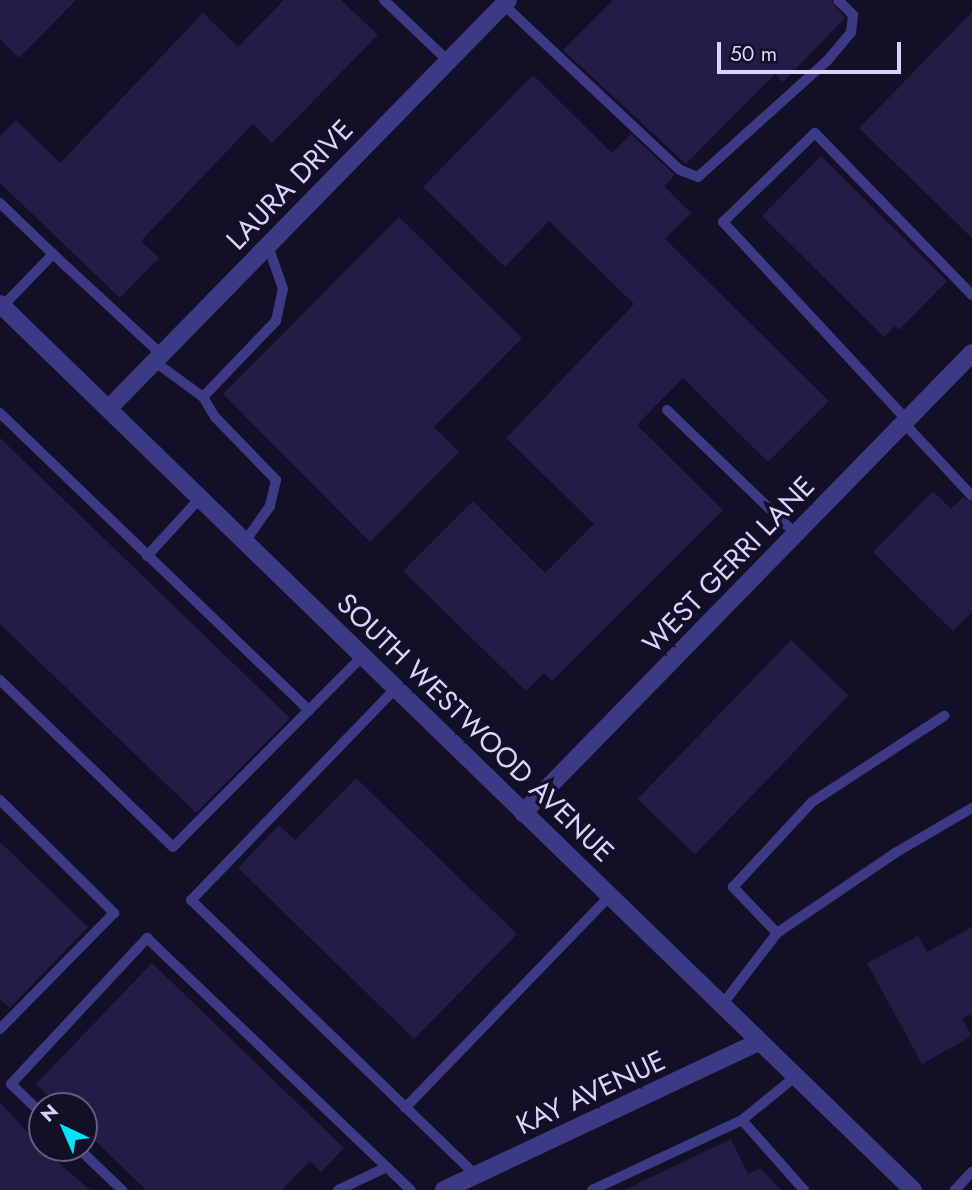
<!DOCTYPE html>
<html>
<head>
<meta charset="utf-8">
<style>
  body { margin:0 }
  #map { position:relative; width:972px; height:1190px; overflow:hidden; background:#130f26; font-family:Jost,sans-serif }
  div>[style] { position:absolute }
  .building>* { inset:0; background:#241b47; transform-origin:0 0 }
  .lane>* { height:10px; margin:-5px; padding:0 5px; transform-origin:5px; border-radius:5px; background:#3d3a85 }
  .street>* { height:18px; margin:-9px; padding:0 9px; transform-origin:9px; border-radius:9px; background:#3d3a85 }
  span { translate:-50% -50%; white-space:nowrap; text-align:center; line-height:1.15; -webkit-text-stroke:7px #130f26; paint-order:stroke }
  .street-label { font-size:28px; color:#d9d4ff }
  .north { position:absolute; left:28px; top:1092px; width:70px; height:70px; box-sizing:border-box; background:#130f26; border:2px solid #625e7d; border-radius:50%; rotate:316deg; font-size:19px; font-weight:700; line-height:28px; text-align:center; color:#d9d4ff }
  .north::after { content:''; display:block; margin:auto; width:24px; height:32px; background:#00e5ff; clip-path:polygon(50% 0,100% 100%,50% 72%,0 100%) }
  .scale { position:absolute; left:717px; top:42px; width:184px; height:32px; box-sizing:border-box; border:4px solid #d9d4ff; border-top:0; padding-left:9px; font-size:21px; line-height:24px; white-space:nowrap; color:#d9d4ff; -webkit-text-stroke:5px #130f26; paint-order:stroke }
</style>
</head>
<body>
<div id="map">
  <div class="building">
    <div style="clip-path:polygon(0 0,76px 0,19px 58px,0 39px)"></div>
    <div style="clip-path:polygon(284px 0,341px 0,378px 35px,272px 143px,253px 124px,141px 241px,159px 258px,120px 298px,0 183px,0 136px,16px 120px,60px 163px,203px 13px,238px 47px)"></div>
    <div style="clip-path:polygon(613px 0,831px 0,845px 18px,783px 82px,775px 74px,686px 164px,563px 50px)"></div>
    <div style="clip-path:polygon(972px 12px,972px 238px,859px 128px)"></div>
    <div style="clip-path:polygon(533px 75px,612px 153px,631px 134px,675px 175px,664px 186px,691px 213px,665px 239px,829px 401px,768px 462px,683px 378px,637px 425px,723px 510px,552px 681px,544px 673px,526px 691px,403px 571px,473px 501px,545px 573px,594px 524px,506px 438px,634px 304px,549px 221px,505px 267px,423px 187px)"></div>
    <div style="clip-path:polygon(821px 156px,947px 281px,899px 330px,895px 326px,884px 337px,762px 216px)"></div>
    <div style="clip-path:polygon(399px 217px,522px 338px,434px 427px,459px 452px,370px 542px,223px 394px)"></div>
    <div style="clip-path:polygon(0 438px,290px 718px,196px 813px,0 624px)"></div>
    <div style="clip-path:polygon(933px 491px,951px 509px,963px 497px,972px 503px,972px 612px,953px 631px,873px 552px)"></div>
    <div style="left:791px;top:640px;width:80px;height:221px;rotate:44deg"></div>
    <div style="clip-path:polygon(356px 778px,517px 934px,414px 1039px,238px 868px,279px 825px,295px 840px)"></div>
    <div style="clip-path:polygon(0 842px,88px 927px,10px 1008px,0 999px)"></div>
    <div style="clip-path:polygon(972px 927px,972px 1013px,962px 1019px,972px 1036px,922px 1064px,867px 963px,918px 936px,927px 952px)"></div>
    <div style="clip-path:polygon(152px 963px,344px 1148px,321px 1172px,310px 1161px,282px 1190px,146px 1190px,84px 1130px,84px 1106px,59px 1106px,36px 1084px)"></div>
    <div style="clip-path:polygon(0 1102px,42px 1148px,90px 1190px,0 1190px)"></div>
    <div style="clip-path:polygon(731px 1139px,748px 1174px,760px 1168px,781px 1190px,624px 1190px)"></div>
  </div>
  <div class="lane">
    <div style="left:384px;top:0;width:88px;rotate:43.6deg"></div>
    <div style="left:504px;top:5px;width:241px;rotate:43.2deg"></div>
    <div style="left:680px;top:170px;width:19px;rotate:21deg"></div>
    <div style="left:698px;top:177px;width:173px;rotate:-42deg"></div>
    <div style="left:827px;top:61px;width:38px;rotate:-50deg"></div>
    <div style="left:851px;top:32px;width:17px;rotate:-83deg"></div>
    <div style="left:853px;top:15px;width:21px;rotate:-135deg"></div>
    <div style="left:0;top:203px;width:74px;rotate:43.9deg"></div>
    <div style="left:53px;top:254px;width:72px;rotate:133.9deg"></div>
    <div style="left:53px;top:254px;width:149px;rotate:42.8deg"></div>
    <div style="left:155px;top:362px;width:59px;rotate:36.1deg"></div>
    <div style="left:203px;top:397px;width:23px;rotate:59deg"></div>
    <div style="left:215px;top:417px;width:88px;rotate:45.9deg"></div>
    <div style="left:276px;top:480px;width:27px;rotate:103deg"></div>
    <div style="left:270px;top:506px;width:42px;rotate:125.2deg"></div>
    <div style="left:203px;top:397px;width:105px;rotate:-46.2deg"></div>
    <div style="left:276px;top:321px;width:33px;rotate:-78deg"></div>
    <div style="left:283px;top:289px;width:46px;rotate:-109.2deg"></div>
    <div style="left:667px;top:410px;width:179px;rotate:43.9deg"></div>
    <div style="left:0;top:413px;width:429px;rotate:43.9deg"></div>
    <div style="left:906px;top:419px;width:269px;rotate:-132.9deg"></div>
    <div style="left:723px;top:222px;width:128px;rotate:-44.1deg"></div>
    <div style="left:815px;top:133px;width:226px;rotate:45.9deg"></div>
    <div style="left:903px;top:422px;width:101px;rotate:47deg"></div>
    <div style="left:147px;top:556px;width:80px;rotate:-47.5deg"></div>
    <div style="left:0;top:680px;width:240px;rotate:44deg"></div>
    <div style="left:173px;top:847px;width:269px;rotate:-45.2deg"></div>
    <div style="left:396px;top:688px;width:295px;rotate:134deg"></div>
    <div style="left:191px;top:900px;width:397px;rotate:44deg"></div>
    <div style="left:0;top:800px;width:161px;rotate:44.7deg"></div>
    <div style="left:114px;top:913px;width:163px;rotate:134.5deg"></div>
    <div style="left:777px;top:933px;width:143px;rotate:-34.1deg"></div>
    <div style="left:895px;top:853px;width:89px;rotate:-30.3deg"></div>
    <div style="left:722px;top:1005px;width:91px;rotate:-52.6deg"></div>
    <div style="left:777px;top:933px;width:64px;rotate:-133.7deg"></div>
    <div style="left:733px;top:887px;width:116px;rotate:-47.1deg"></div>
    <div style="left:812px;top:802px;width:158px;rotate:-33.1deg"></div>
    <div style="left:405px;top:1108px;width:295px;rotate:-46deg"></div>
    <div style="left:42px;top:1114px;width:43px;rotate:-135.9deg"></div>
    <div style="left:11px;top:1084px;width:200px;rotate:-47deg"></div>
    <div style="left:147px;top:938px;width:365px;rotate:43.7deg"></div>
    <div style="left:742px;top:1120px;width:70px;rotate:-39.2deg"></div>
    <div style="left:78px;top:1148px;width:61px;rotate:43.7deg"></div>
    <div style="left:338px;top:1190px;width:54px;rotate:-25.1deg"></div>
    <div style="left:592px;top:1190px;width:166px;rotate:-25deg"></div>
    <div style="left:742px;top:1120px;width:94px;rotate:48.5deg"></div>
    <div style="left:955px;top:1190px;width:25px;rotate:-47deg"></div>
  </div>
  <div class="street">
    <div style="left:0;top:304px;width:1272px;rotate:44.14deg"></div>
    <div style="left:110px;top:407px;width:569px;rotate:-45.64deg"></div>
    <div style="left:523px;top:813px;width:643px;rotate:-45.69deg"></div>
    <div style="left:444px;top:1190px;width:348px;rotate:-25.2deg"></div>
  </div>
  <div class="street-label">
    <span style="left:290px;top:185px;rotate:-46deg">LAURA DRIVE</span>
    <span style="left:729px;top:565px;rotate:-46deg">WEST GERRI LANE</span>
    <span style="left:475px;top:728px;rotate:44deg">SOUTH WESTWOOD AVENUE</span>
    <span style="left:591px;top:1093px;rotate:-25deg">KAY AVENUE</span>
  </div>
  <div class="north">N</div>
  <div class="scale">50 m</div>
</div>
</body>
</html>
